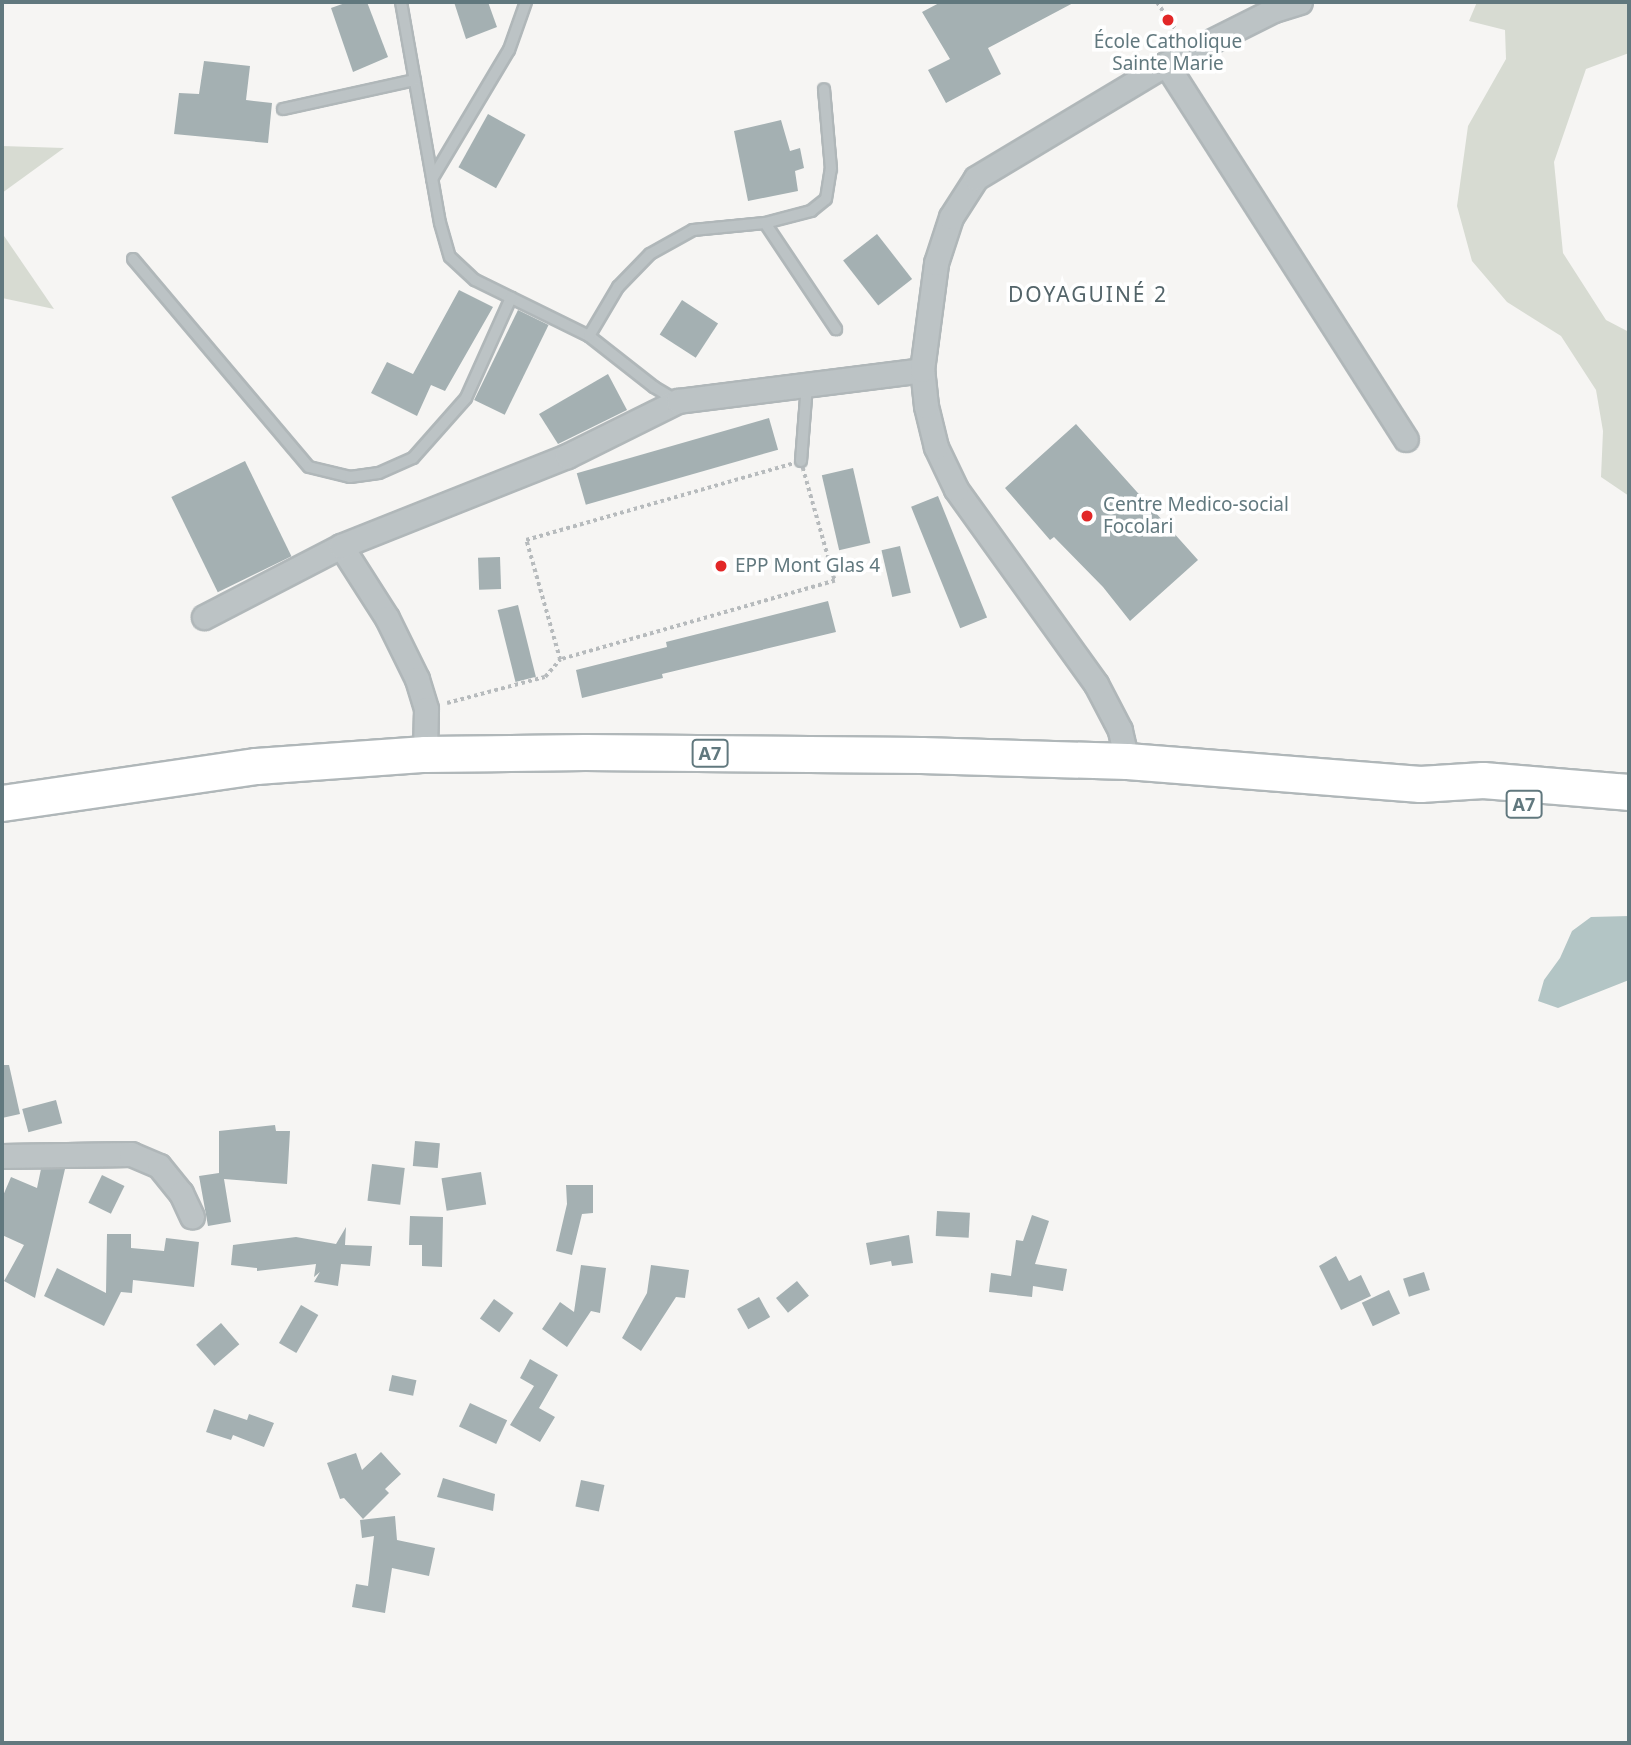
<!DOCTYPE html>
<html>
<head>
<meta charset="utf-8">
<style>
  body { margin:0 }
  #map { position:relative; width:1631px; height:1745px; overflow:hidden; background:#f6f5f3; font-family:"Noto Sans",sans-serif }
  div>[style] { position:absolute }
  .green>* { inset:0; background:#d7dbd2 }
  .water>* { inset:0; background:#b3c5c5 }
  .building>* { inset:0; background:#a4b0b2; transform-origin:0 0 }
  .path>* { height:3.5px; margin-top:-1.75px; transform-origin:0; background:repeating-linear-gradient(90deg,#b7bbbd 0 3.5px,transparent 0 7px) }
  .roads { filter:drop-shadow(2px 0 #b0b7b9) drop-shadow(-2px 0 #b0b7b9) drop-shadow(0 2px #b0b7b9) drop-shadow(0 -2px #b0b7b9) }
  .service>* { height:10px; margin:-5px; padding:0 5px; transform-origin:5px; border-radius:5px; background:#bcc3c5 }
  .minor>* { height:23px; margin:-11.5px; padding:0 11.5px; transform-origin:11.5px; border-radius:11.5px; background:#bcc3c5 }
  .primary>* { height:35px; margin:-17.5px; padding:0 17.5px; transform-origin:17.5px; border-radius:17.5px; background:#fff }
  .dots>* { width:19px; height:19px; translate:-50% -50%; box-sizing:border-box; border:4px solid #fff; border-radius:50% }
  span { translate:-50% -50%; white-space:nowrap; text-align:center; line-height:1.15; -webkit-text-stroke:7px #fff; paint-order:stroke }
  .shield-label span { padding:2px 5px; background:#fff; border:2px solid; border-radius:5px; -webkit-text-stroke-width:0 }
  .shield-label { font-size:18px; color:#61787e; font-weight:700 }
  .poi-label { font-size:19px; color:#61787e }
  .left { translate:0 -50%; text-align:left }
  .neighbourhood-label { font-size:21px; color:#536469; letter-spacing:2px }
  .frame { position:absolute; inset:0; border:4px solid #61787e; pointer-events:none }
</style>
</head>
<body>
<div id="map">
  <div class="green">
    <div style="clip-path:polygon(1477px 2px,1629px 2px,1629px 53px,1586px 69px,1554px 162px,1563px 253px,1606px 320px,1629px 332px,1629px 496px,1601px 477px,1603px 431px,1596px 390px,1561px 336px,1507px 302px,1472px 261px,1457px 206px,1468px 126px,1506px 59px,1505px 30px,1469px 21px)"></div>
    <div style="clip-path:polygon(2px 146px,64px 148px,2px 193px)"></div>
    <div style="clip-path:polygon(2px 233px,54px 309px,2px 298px)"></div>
  </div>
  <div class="water">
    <div style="clip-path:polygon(1629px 916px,1629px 980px,1558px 1008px,1538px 1001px,1544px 980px,1560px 958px,1572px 931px,1591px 917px)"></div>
  </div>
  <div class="building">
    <div style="clip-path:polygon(348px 2px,367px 2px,388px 57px,353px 72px,331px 8px)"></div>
    <div style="clip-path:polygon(454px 2px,488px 2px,497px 27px,466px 39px)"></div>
    <div style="clip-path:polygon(941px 2px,1075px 2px,988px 48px,1001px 74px,946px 103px,928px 70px,950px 59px,922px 12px)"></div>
    <div style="clip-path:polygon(204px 61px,250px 66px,246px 100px,272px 103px,268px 143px,174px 134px,179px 93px,199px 94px)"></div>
    <div style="left:488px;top:114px;width:43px;height:61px;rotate:29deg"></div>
    <div style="clip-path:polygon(781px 120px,790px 151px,800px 148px,804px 168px,795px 171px,798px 191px,748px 201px,734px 131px)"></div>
    <div style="left:877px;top:234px;width:57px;height:43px;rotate:52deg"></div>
    <div style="clip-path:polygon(459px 290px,493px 307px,445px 391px,431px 385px,417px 416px,371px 393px,387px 362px,413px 374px)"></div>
    <div style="left:682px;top:300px;width:43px;height:41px;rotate:33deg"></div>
    <div style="left:518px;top:310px;width:34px;height:100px;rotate:26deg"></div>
    <div style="clip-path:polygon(608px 374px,627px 410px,558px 444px,539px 414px)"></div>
    <div style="left:769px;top:418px;width:33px;height:200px;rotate:74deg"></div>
    <div style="clip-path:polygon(1076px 424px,1198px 560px,1130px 621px,1103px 587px,1054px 537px,1050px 540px,1005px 488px)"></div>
    <div style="left:245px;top:461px;width:106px;height:82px;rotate:64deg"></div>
    <div style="left:853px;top:468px;width:77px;height:32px;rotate:77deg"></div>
    <div style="left:938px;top:496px;width:131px;height:29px;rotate:68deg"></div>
    <div style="left:900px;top:546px;width:48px;height:19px;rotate:77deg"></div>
    <div style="left:500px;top:557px;width:32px;height:22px;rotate:88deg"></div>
    <div style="clip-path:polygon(828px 601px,836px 632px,662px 674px,663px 678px,582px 698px,576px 670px,667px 647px,666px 642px)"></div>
    <div style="left:518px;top:605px;width:74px;height:21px;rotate:76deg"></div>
    <div style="clip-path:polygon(2px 1065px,9px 1065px,20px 1114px,2px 1118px)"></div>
    <div style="left:56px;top:1100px;width:24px;height:35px;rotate:75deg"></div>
    <div style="clip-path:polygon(275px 1125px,276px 1131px,290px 1131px,287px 1184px,224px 1179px,231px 1222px,208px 1226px,199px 1176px,219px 1173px,219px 1131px)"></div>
    <div style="left:415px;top:1141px;width:25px;height:25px;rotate:5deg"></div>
    <div style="left:372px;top:1164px;width:33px;height:37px;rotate:7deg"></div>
    <div style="clip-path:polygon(41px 1169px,65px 1169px,35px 1298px,4px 1281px,24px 1245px,2px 1235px,2px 1198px,11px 1177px,37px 1188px)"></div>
    <div style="left:481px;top:1172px;width:33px;height:40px;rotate:81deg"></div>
    <div style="left:102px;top:1175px;width:25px;height:31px;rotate:26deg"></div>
    <div style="clip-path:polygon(566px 1185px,593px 1185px,593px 1213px,582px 1214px,572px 1255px,556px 1251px,567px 1204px)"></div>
    <div style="left:937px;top:1211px;width:33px;height:25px;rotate:3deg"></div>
    <div style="clip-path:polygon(1032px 1215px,1049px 1221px,1035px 1264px,1067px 1269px,1063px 1291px,1033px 1286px,1032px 1297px,989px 1292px,991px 1273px,1011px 1276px,1016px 1240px,1023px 1241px)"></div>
    <div style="clip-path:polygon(410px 1216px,443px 1217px,442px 1267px,422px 1266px,422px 1245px,409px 1245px)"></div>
    <div style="clip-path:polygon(346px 1227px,345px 1245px,372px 1246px,370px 1266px,341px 1264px,338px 1286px,314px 1282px,320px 1272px,314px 1277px,316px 1264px,257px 1271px,257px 1268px,231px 1265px,233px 1245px,296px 1237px,336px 1244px)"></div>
    <div style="clip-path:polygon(107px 1234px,131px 1234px,131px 1248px,164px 1251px,166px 1238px,199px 1242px,194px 1287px,133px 1280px,132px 1293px,121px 1292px,104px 1326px,44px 1296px,57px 1268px,106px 1293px)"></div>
    <div style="clip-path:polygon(909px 1235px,913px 1263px,892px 1266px,891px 1261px,870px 1265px,866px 1243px)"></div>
    <div style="clip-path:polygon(1336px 1256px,1349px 1281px,1361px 1275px,1371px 1296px,1341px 1310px,1319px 1266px)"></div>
    <div style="clip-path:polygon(581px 1265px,606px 1268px,600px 1313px,591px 1311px,567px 1347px,542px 1329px,560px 1302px,574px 1312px)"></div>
    <div style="clip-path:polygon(651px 1265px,689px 1270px,685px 1298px,676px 1297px,641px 1351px,622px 1338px,647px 1293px)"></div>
    <div style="left:1424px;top:1272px;width:19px;height:22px;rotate:72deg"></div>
    <div style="left:797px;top:1281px;width:19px;height:27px;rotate:51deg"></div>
    <div style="left:1389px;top:1290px;width:26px;height:30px;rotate:65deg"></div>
    <div style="left:759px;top:1297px;width:23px;height:25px;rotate:61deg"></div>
    <div style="left:494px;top:1299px;width:24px;height:24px;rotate:36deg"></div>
    <div style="left:301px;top:1305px;width:20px;height:44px;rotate:30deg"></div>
    <div style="left:221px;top:1323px;width:28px;height:33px;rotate:49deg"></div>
    <div style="clip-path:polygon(530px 1359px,558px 1375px,539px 1408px,555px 1417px,540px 1442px,510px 1425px,534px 1386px,520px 1378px)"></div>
    <div style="left:392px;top:1375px;width:25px;height:16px;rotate:12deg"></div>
    <div style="left:470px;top:1403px;width:41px;height:26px;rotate:25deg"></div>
    <div style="clip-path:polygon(214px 1409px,247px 1420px,249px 1414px,274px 1423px,264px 1447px,233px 1435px,231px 1440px,206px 1432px)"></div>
    <div style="clip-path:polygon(381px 1452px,401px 1474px,385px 1489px,389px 1493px,363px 1519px,344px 1498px,340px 1499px,327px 1463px,356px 1453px,362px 1470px)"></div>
    <div style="clip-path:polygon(443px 1478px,495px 1494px,493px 1511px,437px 1497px)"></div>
    <div style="left:581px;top:1480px;width:24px;height:27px;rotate:12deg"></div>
    <div style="clip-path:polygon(395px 1516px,397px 1540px,435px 1548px,429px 1576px,392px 1568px,385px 1613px,352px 1607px,356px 1584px,368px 1586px,374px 1536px,362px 1538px,360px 1520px)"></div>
  </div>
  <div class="path">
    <div style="left:1157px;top:2px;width:40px;rotate:56deg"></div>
    <div style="left:801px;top:461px;width:125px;rotate:74.2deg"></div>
    <div style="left:835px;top:581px;width:286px;rotate:164deg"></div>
    <div style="left:560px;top:660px;width:125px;rotate:-105.8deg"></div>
    <div style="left:526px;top:540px;width:286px;rotate:-16deg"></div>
    <div style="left:447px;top:703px;width:101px;rotate:-14.9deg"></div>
    <div style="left:545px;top:677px;width:23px;rotate:-49deg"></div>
  </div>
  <div class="roads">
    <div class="service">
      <div style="left:401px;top:2px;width:224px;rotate:80deg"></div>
      <div style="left:440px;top:223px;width:35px;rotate:74deg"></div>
      <div style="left:450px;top:257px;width:34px;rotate:43deg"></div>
      <div style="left:475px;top:280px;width:127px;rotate:26.2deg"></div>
      <div style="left:589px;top:336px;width:83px;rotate:38.1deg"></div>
      <div style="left:654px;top:387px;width:26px;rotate:31deg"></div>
      <div style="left:283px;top:109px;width:135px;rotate:-12.4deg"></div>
      <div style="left:432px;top:179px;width:150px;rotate:-59.2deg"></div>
      <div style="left:509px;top:50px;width:51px;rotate:-70.5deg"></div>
      <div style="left:765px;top:223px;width:128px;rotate:56.2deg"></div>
      <div style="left:133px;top:259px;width:272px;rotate:49.8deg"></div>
      <div style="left:309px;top:467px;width:42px;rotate:13.7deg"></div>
      <div style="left:350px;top:477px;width:29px;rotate:-8deg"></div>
      <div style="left:379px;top:473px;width:37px;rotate:-24deg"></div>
      <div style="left:413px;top:458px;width:80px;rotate:-48.5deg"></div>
      <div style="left:466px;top:398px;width:110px;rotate:-65.8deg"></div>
      <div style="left:589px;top:336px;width:57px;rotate:-59.4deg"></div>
      <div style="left:618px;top:287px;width:46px;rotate:-45.9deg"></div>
      <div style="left:650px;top:254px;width:49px;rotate:-29.2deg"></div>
      <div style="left:693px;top:230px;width:72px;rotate:-5.6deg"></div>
      <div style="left:765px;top:223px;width:48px;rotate:-14.6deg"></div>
      <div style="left:811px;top:211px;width:19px;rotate:-39deg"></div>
      <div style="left:826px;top:199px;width:30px;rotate:-81deg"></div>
      <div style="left:831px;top:169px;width:80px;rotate:-95deg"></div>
      <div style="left:801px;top:461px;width:76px;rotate:-85.5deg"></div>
    </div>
    <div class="minor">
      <div style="left:1166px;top:64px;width:445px;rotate:57.4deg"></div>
      <div style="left:341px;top:546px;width:85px;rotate:57.4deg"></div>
      <div style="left:387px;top:618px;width:68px;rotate:63.8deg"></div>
      <div style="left:417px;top:679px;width:31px;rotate:73deg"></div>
      <div style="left:426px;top:709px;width:45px;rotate:91.3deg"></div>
      <div style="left:204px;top:617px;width:154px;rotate:-27.4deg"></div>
      <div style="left:341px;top:546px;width:243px;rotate:-21.7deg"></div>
      <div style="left:567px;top:456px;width:124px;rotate:-26.4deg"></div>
      <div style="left:678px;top:401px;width:246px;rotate:-7.2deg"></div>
      <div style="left:1127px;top:761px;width:32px;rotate:-103deg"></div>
      <div style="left:1120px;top:730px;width:52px;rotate:-117.6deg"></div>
      <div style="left:1096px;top:684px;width:240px;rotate:-125.7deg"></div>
      <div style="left:956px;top:489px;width:47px;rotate:-115.5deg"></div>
      <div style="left:936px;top:447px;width:42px;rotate:-103.7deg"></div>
      <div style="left:926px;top:406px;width:36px;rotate:-96deg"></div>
      <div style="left:922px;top:370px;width:108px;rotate:-82.5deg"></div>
      <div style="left:936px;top:263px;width:48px;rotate:-71.9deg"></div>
      <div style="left:951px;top:217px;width:46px;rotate:-57.3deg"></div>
      <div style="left:976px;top:178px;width:222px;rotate:-31deg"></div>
      <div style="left:1166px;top:64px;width:121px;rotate:-26.6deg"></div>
      <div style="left:1274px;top:10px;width:27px;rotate:-17deg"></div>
      <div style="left:2px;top:1156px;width:129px;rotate:-0.9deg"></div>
      <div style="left:131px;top:1154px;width:30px;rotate:23deg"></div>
      <div style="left:159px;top:1166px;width:35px;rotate:51deg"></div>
      <div style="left:181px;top:1193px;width:26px;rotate:65deg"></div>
    </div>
    <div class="primary">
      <div style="left:2px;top:803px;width:257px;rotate:-8.3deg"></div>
      <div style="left:256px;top:766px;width:169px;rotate:-4.1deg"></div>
      <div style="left:425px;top:754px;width:160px;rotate:-0.7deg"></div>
      <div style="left:585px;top:752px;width:336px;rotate:0.5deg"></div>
      <div style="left:921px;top:755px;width:206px;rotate:1.7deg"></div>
      <div style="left:1127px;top:761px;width:294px;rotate:4.5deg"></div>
      <div style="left:1420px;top:784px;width:63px;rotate:-3.6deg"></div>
      <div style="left:1483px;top:780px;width:146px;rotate:4.7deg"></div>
    </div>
  </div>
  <div class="dots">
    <div style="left:1168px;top:20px;background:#e22727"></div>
    <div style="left:1087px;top:516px;background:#e22727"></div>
    <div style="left:721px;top:566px;background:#e22727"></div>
  </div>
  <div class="shield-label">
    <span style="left:710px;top:753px">A7</span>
    <span style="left:1524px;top:804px">A7</span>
  </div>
  <div class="poi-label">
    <span style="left:1168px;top:53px">École Catholique<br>Sainte Marie</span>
    <span class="left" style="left:1103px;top:516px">Centre Medico-social<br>Focolari</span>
    <span class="left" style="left:735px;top:566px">EPP Mont Glas 4</span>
  </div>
  <div class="neighbourhood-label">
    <span style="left:1088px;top:294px">DOYAGUINÉ 2</span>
  </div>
  <div class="frame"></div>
</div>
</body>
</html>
